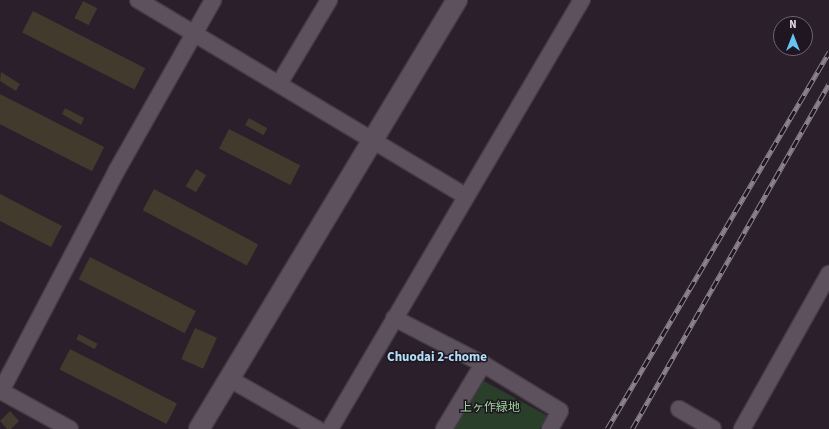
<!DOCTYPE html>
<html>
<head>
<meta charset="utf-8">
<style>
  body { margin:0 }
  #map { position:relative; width:829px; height:429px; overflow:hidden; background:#2a1f2a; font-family:"Source Sans 3","Noto Sans JP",sans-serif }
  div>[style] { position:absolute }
  .green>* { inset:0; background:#2a3f2a }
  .building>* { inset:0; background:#423a2c; transform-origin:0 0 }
  .roads { filter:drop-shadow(1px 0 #443b45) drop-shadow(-1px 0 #443b45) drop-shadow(0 1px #443b45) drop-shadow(0 -1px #443b45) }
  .minor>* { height:16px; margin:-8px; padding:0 8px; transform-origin:8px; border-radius:8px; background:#5d515d }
  .tertiary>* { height:20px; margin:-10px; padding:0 10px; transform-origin:10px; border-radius:10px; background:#5d515d }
  .rail>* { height:4.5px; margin-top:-2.25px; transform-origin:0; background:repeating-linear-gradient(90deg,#201621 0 9px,#8c838c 0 18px); box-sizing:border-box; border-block:1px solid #8c838c }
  span { translate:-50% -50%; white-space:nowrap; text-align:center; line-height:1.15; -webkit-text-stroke:3px #201621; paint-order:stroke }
  .park-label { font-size:12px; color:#9ad59a }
  .neighbourhood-label { font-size:13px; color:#b0dff8; font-weight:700 }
  .north { position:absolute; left:773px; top:16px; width:40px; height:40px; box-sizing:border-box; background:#201621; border:1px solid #6e656e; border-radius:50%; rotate:0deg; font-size:11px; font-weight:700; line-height:16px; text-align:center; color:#e2dbe2 }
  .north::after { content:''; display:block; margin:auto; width:14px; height:18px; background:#67c4f0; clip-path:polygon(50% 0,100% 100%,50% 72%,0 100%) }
</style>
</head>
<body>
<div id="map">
  <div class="green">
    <div style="clip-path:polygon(482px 380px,548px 416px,540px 429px,453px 429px)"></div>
  </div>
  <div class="building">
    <div style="left:83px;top:1px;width:16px;height:19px;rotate:27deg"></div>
    <div style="left:33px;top:11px;width:126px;height:24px;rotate:27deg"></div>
    <div style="clip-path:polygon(1px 72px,20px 84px,16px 91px,0 81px)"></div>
    <div style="left:0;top:94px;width:117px;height:27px;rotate:27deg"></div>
    <div style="clip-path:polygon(65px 108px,84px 118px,81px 125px,62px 114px)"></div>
    <div style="left:249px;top:118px;width:21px;height:8px;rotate:29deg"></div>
    <div style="left:229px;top:129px;width:80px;height:22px;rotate:27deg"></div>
    <div style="left:196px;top:169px;width:12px;height:20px;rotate:31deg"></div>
    <div style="left:154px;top:189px;width:118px;height:24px;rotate:28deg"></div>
    <div style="clip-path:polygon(0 194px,62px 226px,51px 247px,0 221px)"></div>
    <div style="left:90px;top:257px;width:119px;height:25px;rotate:27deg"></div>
    <div style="left:195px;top:328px;width:24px;height:34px;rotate:24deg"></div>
    <div style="left:79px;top:334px;width:21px;height:6px;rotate:28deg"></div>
    <div style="left:70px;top:349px;width:120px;height:23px;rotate:27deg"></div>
    <div style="clip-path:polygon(10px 411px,19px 421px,11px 429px,7px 429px,0 421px)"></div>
  </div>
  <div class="roads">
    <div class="minor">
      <div style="left:138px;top:0;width:382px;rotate:30.9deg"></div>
      <div style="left:279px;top:84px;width:98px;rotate:-59.2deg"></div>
      <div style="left:394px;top:318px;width:100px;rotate:27.3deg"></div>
      <div style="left:483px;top:364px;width:90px;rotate:31.4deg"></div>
      <div style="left:560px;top:411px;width:21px;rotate:119deg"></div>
      <div style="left:228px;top:378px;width:103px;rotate:29.8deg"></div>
      <div style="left:679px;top:409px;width:39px;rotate:30deg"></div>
      <div style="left:70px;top:429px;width:79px;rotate:-151.2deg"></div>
      <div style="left:1px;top:391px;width:250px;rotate:-62.3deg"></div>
      <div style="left:117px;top:170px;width:195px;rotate:-60.5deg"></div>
      <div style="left:330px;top:429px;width:498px;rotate:-59.6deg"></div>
      <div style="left:444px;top:429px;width:76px;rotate:-59deg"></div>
      <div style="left:742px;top:429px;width:178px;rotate:-60.7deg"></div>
    </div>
    <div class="tertiary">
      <div style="left:199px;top:429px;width:501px;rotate:-58.98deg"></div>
    </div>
  </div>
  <div class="rail">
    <div style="left:607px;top:429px;width:438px;rotate:-59.5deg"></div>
    <div style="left:632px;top:429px;width:397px;rotate:-60.3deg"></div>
  </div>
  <div class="park-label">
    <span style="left:490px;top:408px">上ヶ作緑地</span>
  </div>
  <div class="neighbourhood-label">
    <span style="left:437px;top:357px">Chuodai 2-chome</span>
  </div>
  <div class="north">N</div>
</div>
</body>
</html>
